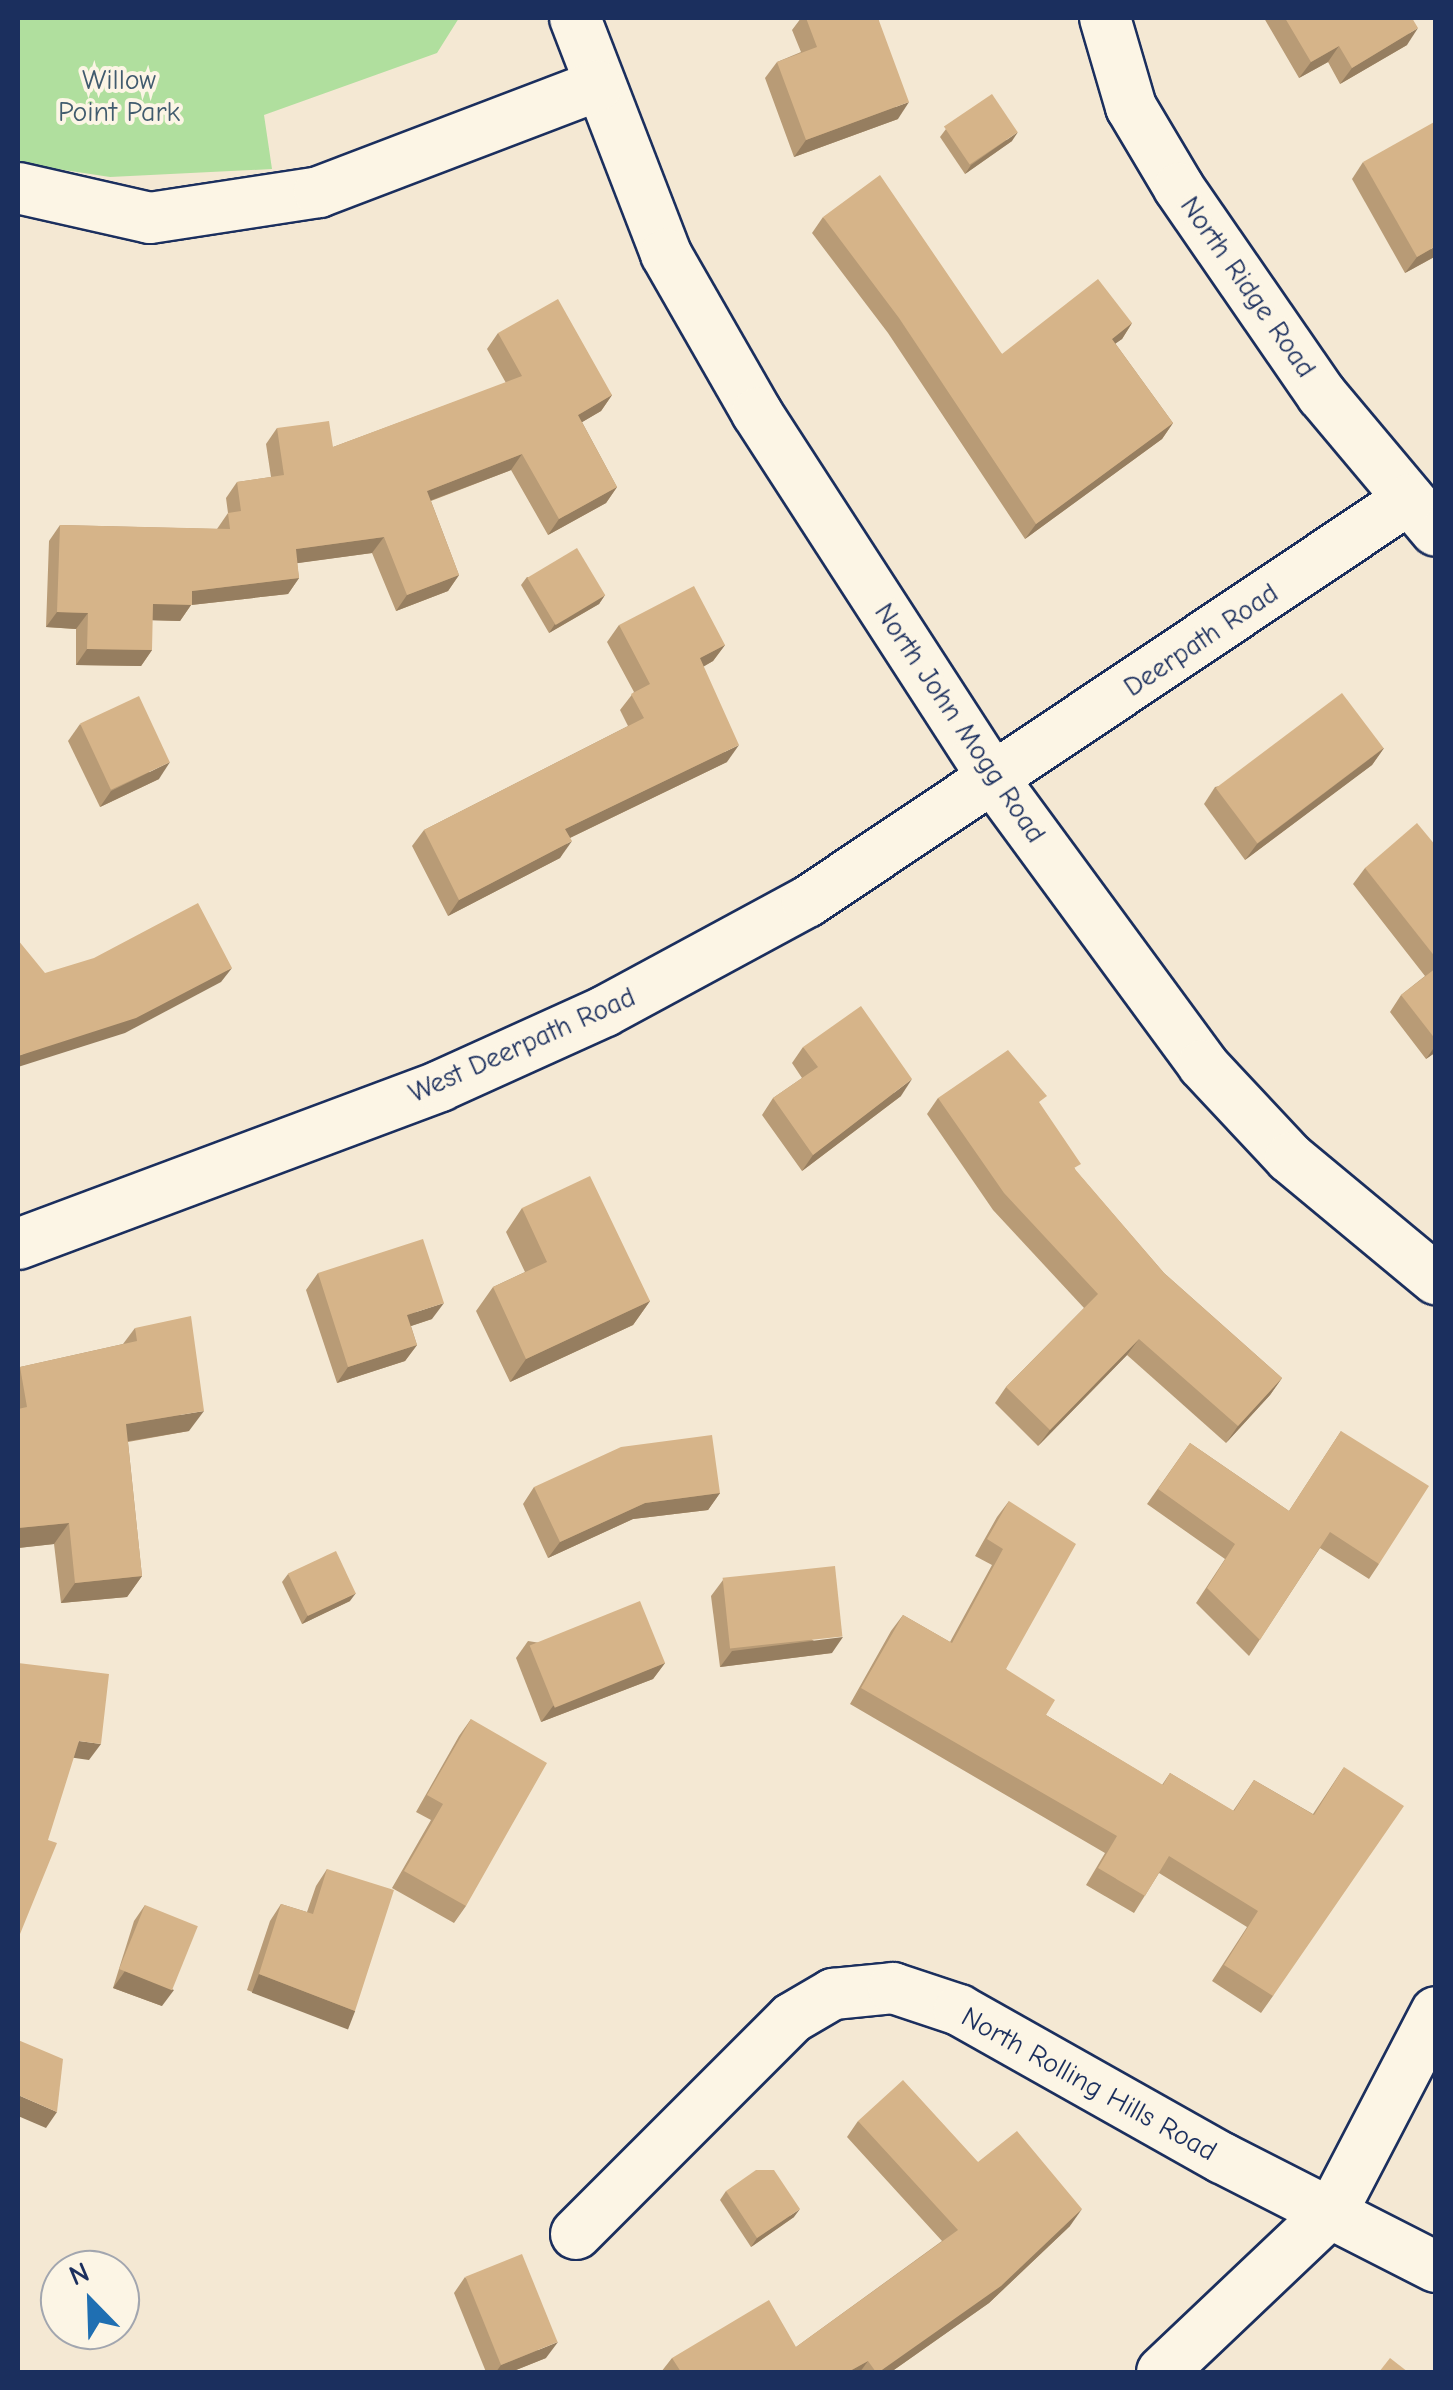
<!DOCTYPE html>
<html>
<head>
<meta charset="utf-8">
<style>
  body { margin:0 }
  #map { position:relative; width:1453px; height:2390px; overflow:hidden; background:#f4e8d3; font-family:"Comic Neue",sans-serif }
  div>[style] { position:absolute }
  .green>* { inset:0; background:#b0df9e }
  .roads { filter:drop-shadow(2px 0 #1b2f5e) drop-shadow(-2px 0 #1b2f5e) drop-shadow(0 2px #1b2f5e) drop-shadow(0 -2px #1b2f5e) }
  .minor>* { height:50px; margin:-25px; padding:0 25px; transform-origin:25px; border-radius:25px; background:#fcf5e5 }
  .wall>* { inset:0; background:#b89b76 }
  .shaded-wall>* { inset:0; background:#967e60; transform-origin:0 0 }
  .building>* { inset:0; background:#d6b489; transform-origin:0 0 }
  span { translate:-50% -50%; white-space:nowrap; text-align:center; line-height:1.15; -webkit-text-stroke:8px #fcf5e5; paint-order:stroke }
  .park-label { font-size:28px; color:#405b6e }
  .street-label { font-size:28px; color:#1b2f5e }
  .frame { position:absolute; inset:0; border:20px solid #1b2f5e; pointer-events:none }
  .north { position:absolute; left:40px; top:2250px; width:100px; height:100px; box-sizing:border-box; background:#fcf5e5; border:2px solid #a2a6af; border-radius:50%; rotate:337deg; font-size:28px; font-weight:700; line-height:40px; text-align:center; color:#1b2f5e }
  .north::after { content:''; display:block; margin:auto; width:35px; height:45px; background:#1f6fb2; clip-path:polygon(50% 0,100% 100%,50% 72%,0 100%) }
</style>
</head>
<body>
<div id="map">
  <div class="green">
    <div style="clip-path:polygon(18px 18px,459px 18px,437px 53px,264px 115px,272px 169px,110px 177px,18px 163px)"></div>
  </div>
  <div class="roads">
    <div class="minor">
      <div style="left:575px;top:18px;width:253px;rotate:68.9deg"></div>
      <div style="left:666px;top:254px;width:183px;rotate:60.2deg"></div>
      <div style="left:757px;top:413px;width:437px;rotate:57.1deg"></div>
      <div style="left:994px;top:780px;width:353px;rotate:53.7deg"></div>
      <div style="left:1203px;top:1065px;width:127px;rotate:46.9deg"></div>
      <div style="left:1290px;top:1158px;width:190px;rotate:39.7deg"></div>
      <div style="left:1105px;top:18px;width:93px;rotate:73.7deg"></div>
      <div style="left:1131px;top:107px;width:94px;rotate:59.3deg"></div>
      <div style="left:1179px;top:188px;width:252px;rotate:55.4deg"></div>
      <div style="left:1322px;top:395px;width:177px;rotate:50deg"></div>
      <div style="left:18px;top:188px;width:135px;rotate:12.8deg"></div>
      <div style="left:150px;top:218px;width:171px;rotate:-8.7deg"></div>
      <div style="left:319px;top:192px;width:298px;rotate:-20.9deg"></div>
      <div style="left:18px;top:1244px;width:451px;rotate:-20.5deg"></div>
      <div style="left:440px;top:1086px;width:181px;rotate:-24.4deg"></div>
      <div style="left:605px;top:1011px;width:230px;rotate:-28.4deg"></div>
      <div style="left:807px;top:902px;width:724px;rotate:-33.8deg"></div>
      <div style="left:576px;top:2234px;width:305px;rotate:-45deg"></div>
      <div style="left:792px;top:2018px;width:48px;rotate:-30.3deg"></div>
      <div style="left:833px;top:1994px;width:60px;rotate:-5.7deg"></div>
      <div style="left:893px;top:1988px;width:70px;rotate:18.4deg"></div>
      <div style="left:959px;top:2010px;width:302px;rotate:29.4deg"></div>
      <div style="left:1222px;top:2158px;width:240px;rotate:27deg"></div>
      <div style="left:1162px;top:2372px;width:236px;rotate:-43.5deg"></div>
      <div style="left:1333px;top:2210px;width:223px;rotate:-62.5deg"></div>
    </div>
  </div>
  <div class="wall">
    <div style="clip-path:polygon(801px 18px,878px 18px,898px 119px,794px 157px,765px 78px,777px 62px,801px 52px,792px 30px)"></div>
    <div style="clip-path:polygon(1264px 18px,1412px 18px,1407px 45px,1340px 84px,1328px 62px,1299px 78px)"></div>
    <div style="clip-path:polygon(946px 129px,1012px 141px,965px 174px,940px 137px)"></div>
    <div style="clip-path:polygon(1363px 162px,1436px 256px,1405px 273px,1352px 179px)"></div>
    <div style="clip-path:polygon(823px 217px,1002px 354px,1132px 323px,1122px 339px,1115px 343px,1173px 423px,1162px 439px,1025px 539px,888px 333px,812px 233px)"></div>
    <div style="clip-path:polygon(498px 333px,612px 395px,601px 411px,582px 422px,617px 487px,606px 503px,548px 535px,511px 470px,431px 501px,459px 575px,448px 591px,396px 611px,372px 553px,297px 563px,299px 578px,288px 594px,191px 605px,180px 621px,152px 620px,152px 650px,141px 666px,76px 665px,76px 629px,46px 627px,49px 541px,60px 525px,217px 529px,228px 513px,226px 498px,237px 482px,271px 477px,266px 444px,277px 428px,333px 447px,506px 383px,487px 349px)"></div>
    <div style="clip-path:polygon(527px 577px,605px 595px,599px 604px,549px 633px,521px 585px)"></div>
    <div style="clip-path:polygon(619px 625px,725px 645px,713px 661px,703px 667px,727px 762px,570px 838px,560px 858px,448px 916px,412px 846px,424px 830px,628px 726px,620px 710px,634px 692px,607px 642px)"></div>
    <div style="clip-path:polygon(80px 724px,159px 779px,100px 807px,68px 741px)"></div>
    <div style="clip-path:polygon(1384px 748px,1372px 765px,1245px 860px,1204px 804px,1215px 787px)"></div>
    <div style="clip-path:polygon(1436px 846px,1436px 1052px,1426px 1059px,1390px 1012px,1401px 995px,1425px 976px,1353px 884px,1365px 868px)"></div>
    <div style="clip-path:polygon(803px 1047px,901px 1096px,802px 1171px,762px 1115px,773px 1098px,802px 1078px,792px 1063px)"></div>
    <div style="clip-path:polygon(938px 1098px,1040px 1105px,1076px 1171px,1164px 1273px,1282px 1378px,1270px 1395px,1226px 1443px,1127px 1355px,1038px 1446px,995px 1403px,1006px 1387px,1084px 1308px,993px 1210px,927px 1114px)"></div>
    <div style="clip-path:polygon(522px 1208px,650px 1301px,633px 1325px,510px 1382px,476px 1311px,493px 1287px,525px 1272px,506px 1232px)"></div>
    <div style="clip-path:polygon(318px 1273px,432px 1319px,411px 1326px,417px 1345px,405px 1361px,337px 1383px,306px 1290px)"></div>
    <div style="clip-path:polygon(135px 1328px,189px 1431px,128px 1442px,142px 1576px,127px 1597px,61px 1603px,54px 1544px,18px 1548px,18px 1370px,20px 1367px,123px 1344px)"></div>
    <div style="clip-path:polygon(1341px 1431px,1379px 1564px,1369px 1579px,1320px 1548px,1249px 1656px,1196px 1603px,1225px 1559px,1147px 1504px,1190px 1443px,1289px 1511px)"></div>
    <div style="clip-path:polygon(534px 1487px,720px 1493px,708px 1510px,633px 1519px,548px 1558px,523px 1504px)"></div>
    <div style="clip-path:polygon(1009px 1501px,1006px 1669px,1046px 1715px,1162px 1785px,1170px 1773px,1233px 1811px,1254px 1780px,1313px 1814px,1344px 1767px,1273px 1996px,1261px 2013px,1212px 1981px,1247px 1927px,1159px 1873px,1134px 1913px,1086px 1885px,1105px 1853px,850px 1704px,891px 1631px,903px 1615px,950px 1642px,992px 1565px,975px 1556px,997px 1517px)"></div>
    <div style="clip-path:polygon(288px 1574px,350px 1601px,302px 1624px,282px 1582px)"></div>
    <div style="clip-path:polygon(723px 1580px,832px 1653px,720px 1667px,711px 1596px)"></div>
    <div style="clip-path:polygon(528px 1641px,665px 1663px,653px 1679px,541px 1722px,516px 1658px)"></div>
    <div style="clip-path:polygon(471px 1719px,466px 1906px,454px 1923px,392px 1888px,431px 1820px,416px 1812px,459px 1736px)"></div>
    <div style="clip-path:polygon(327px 1869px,355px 2011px,344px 2027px,247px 1990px,270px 1921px,281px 1904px,307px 1912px,316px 1886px)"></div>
    <div style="clip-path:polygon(145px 1905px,162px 2006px,113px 1988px,134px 1921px)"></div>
    <div style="clip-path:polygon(858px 2121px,978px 2162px,1070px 2226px,989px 2303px,891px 2372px,661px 2372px,672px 2358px,796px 2347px,942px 2241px,847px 2137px)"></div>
    <div style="clip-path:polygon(726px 2191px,794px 2217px,751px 2247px,720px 2200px)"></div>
    <div style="clip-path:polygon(465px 2277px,546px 2358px,511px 2372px,486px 2372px,454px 2293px)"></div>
  </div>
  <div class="shaded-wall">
    <div style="clip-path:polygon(1418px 28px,1407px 45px,1340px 84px,1352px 68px)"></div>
    <div style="clip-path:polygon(1339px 46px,1328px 62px,1299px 78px,1311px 62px)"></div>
    <div style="clip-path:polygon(909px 102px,898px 119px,794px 157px,806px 140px)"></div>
    <div style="clip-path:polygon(1018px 132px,1012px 141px,965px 174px,971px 165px)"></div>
    <div style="clip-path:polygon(1436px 246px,1436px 256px,1405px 273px,1417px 257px)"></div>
    <div style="clip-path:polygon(1132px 323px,1122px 339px,1101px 354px,1112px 339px)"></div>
    <div style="clip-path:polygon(612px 395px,601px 411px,567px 431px,578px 415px)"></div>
    <div style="clip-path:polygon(1173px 423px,1162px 439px,1025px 539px,1036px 524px)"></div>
    <div style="clip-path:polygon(522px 454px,511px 470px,416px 506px,427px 491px)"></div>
    <div style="clip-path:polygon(617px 487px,606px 503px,548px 535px,559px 519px)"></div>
    <div style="clip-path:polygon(384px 537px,372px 553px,284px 565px,296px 549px)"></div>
    <div style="clip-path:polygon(459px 575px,448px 591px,396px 611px,407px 595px)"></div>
    <div style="clip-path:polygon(299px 578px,288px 594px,191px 605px,180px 621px,141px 620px,153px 604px,192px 591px)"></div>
    <div style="clip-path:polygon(605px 595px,599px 604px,549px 633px,555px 624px)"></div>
    <div style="clip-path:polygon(57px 612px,88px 613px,76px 629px,46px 627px)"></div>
    <div style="clip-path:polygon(725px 645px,713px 661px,688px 675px,700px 658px)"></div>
    <div style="clip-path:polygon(87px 649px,152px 650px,141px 666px,76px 665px)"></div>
    <div style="clip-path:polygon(739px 745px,727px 762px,553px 846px,565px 829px)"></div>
    <div style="clip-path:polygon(1384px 748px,1372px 765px,1245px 860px,1257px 844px)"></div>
    <div style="clip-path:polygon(170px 762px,159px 779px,100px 807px,111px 791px)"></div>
    <div style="clip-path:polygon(572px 841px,560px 858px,448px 916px,459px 900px)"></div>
    <div style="clip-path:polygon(232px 968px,221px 982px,125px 1033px,18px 1067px,18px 1056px)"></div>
    <div style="clip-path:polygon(1436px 1045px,1436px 1052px,1426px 1059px)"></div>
    <div style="clip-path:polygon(912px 1079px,901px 1096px,802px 1171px,813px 1155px)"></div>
    <div style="clip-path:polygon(650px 1301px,633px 1325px,510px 1382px,526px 1359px)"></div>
    <div style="clip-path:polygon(444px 1303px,432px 1319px,396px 1331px,407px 1315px)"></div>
    <div style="clip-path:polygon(1139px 1339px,1127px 1355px,1038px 1446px,1050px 1430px)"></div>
    <div style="clip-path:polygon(417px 1345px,405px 1361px,337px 1383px,348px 1367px)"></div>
    <div style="clip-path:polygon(1282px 1378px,1270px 1395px,1226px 1443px,1238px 1426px)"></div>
    <div style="clip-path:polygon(204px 1411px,189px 1431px,111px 1444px,126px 1424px)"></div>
    <div style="clip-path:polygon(720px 1493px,708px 1510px,633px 1519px,548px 1558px,560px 1542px,645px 1503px)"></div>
    <div style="clip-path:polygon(69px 1523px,54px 1544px,18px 1548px,18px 1528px)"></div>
    <div style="clip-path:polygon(142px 1576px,127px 1597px,61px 1603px,75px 1583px)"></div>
    <div style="clip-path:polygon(356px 1593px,350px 1601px,302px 1624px,308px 1615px)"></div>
    <div style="clip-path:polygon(843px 1637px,832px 1653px,720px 1667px,732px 1651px)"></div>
    <div style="clip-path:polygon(665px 1663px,653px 1679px,541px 1722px,553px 1706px)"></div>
    <div style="clip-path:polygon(79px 1741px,101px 1744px,89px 1760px,68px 1757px)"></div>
    <div style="clip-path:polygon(125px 1971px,174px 1990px,162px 2006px,113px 1988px)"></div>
    <div style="left:259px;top:1974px;width:103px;height:20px;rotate:21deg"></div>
    <div style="clip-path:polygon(18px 2095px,57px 2112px,46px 2128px,18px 2116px)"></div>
    <div style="clip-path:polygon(800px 2209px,794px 2217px,751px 2247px,757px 2238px)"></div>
    <div style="clip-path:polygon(1082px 2209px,1070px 2226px,989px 2303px,891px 2372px,879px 2372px)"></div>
    <div style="clip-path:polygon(558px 2342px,546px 2358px,511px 2372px,496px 2372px,501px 2365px)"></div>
    <div style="clip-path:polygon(868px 2361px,860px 2372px,848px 2372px)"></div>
  </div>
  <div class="building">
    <div style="clip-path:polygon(806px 18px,878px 18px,909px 102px,806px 140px,777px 62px,817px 47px)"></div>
    <div style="clip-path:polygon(1285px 18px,1412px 18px,1418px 28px,1352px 68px,1339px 46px,1311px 62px)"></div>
    <div style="left:992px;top:94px;width:46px;height:58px;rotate:56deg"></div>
    <div style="clip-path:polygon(1436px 121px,1436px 246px,1417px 257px,1363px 162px)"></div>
    <div style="clip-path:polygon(880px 175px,1002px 354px,1098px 279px,1132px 323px,1112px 339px,1173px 423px,1036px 524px,899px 318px,823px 217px)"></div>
    <div style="clip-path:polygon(558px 299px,612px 395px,578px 415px,617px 487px,559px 519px,522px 454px,427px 491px,459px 575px,407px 595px,384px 537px,296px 549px,299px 578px,192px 591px,192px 605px,153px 604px,152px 650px,87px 649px,88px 613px,57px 612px,60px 525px,230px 529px,228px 513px,241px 511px,237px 482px,284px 475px,277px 428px,329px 421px,333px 447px,522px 376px,498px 333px)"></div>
    <div style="left:577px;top:548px;width:55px;height:58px;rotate:59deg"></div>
    <div style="clip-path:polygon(694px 586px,725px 645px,700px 658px,739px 745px,565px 829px,572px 841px,459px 900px,424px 830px,644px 718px,631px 694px,650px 684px,619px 625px)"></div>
    <div style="left:1342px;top:693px;width:69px;height:158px;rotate:53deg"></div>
    <div style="left:139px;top:696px;width:73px;height:65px;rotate:65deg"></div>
    <div style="clip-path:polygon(1417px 823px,1436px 846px,1436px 958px,1365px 868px)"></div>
    <div style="clip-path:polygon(198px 903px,232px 968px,136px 1018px,18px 1056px,18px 940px,45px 973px,94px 958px)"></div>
    <div style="clip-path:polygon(1436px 968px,1436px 1040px,1401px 995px)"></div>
    <div style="clip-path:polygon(861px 1006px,912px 1079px,813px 1155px,773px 1098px,818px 1067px,803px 1047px)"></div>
    <div style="clip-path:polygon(1008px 1050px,1047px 1096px,1039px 1102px,1081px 1164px,1074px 1168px,1164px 1273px,1282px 1378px,1238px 1426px,1139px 1339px,1050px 1430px,1006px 1387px,1098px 1294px,1004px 1193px,938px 1098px)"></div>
    <div style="clip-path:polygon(590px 1176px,650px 1301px,526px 1359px,493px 1287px,547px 1262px,522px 1208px)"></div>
    <div style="clip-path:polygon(423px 1239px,444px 1303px,407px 1315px,417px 1345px,348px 1367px,318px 1273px)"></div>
    <div style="clip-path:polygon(191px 1316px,204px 1411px,126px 1424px,142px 1576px,75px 1583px,69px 1523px,18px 1528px,18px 1409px,27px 1407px,20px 1367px,137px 1341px,135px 1328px)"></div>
    <div style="clip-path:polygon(1341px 1431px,1429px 1486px,1379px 1564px,1330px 1532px,1260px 1640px,1207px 1588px,1235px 1544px,1158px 1489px,1190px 1443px,1289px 1511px)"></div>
    <div style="clip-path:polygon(712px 1435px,720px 1493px,645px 1503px,560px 1542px,534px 1487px,621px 1447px)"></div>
    <div style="clip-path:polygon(1009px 1501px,1076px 1544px,1006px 1669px,1055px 1700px,1046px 1715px,1163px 1785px,1170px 1773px,1234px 1811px,1254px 1780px,1314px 1815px,1344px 1767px,1404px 1806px,1273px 1996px,1224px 1965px,1258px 1911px,1169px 1856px,1145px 1896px,1098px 1868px,1117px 1836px,861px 1688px,903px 1615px,952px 1643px,1003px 1549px,987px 1539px)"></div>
    <div style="left:336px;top:1551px;width:47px;height:53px;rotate:65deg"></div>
    <div style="left:835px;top:1566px;width:71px;height:113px;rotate:84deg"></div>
    <div style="left:640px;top:1601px;width:67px;height:119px;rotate:68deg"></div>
    <div style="clip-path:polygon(18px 1663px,109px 1674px,101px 1744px,79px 1741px,48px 1840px,57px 1843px,18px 1939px)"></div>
    <div style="clip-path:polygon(471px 1719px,547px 1763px,466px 1906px,404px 1871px,443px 1804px,427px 1795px)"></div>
    <div style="clip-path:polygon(327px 1869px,394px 1890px,355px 2011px,259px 1974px,281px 1904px,313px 1914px)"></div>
    <div style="left:145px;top:1905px;width:57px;height:69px;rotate:22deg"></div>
    <div style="clip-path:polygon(18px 2040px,63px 2059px,57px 2112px,18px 2095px)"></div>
    <div style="clip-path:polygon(903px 2080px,978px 2162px,1017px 2131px,1082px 2209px,1001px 2286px,879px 2372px,876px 2372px,868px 2361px,848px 2372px,681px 2372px,672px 2358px,769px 2300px,796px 2347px,958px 2230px,858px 2121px)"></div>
    <div style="clip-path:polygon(756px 2170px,774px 2170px,800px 2209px,757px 2238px,726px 2191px)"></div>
    <div style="left:522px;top:2254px;width:95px;height:61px;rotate:68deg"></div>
    <div style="clip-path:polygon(1390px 2358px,1408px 2372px,1379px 2372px)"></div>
  </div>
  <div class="park-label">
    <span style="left:119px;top:96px">Willow<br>Point Park</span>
  </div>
  <div class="street-label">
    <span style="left:1248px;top:287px;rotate:55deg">North Ridge Road</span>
    <span style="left:1201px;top:640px;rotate:-34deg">Deerpath Road</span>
    <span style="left:960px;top:723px;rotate:56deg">North John Mogg Road</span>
    <span style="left:522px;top:1045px;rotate:-24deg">West Deerpath Road</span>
    <span style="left:1089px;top:2084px;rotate:29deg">North Rolling Hills Road</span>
  </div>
  <div class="frame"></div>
  <div class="north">N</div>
</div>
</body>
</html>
